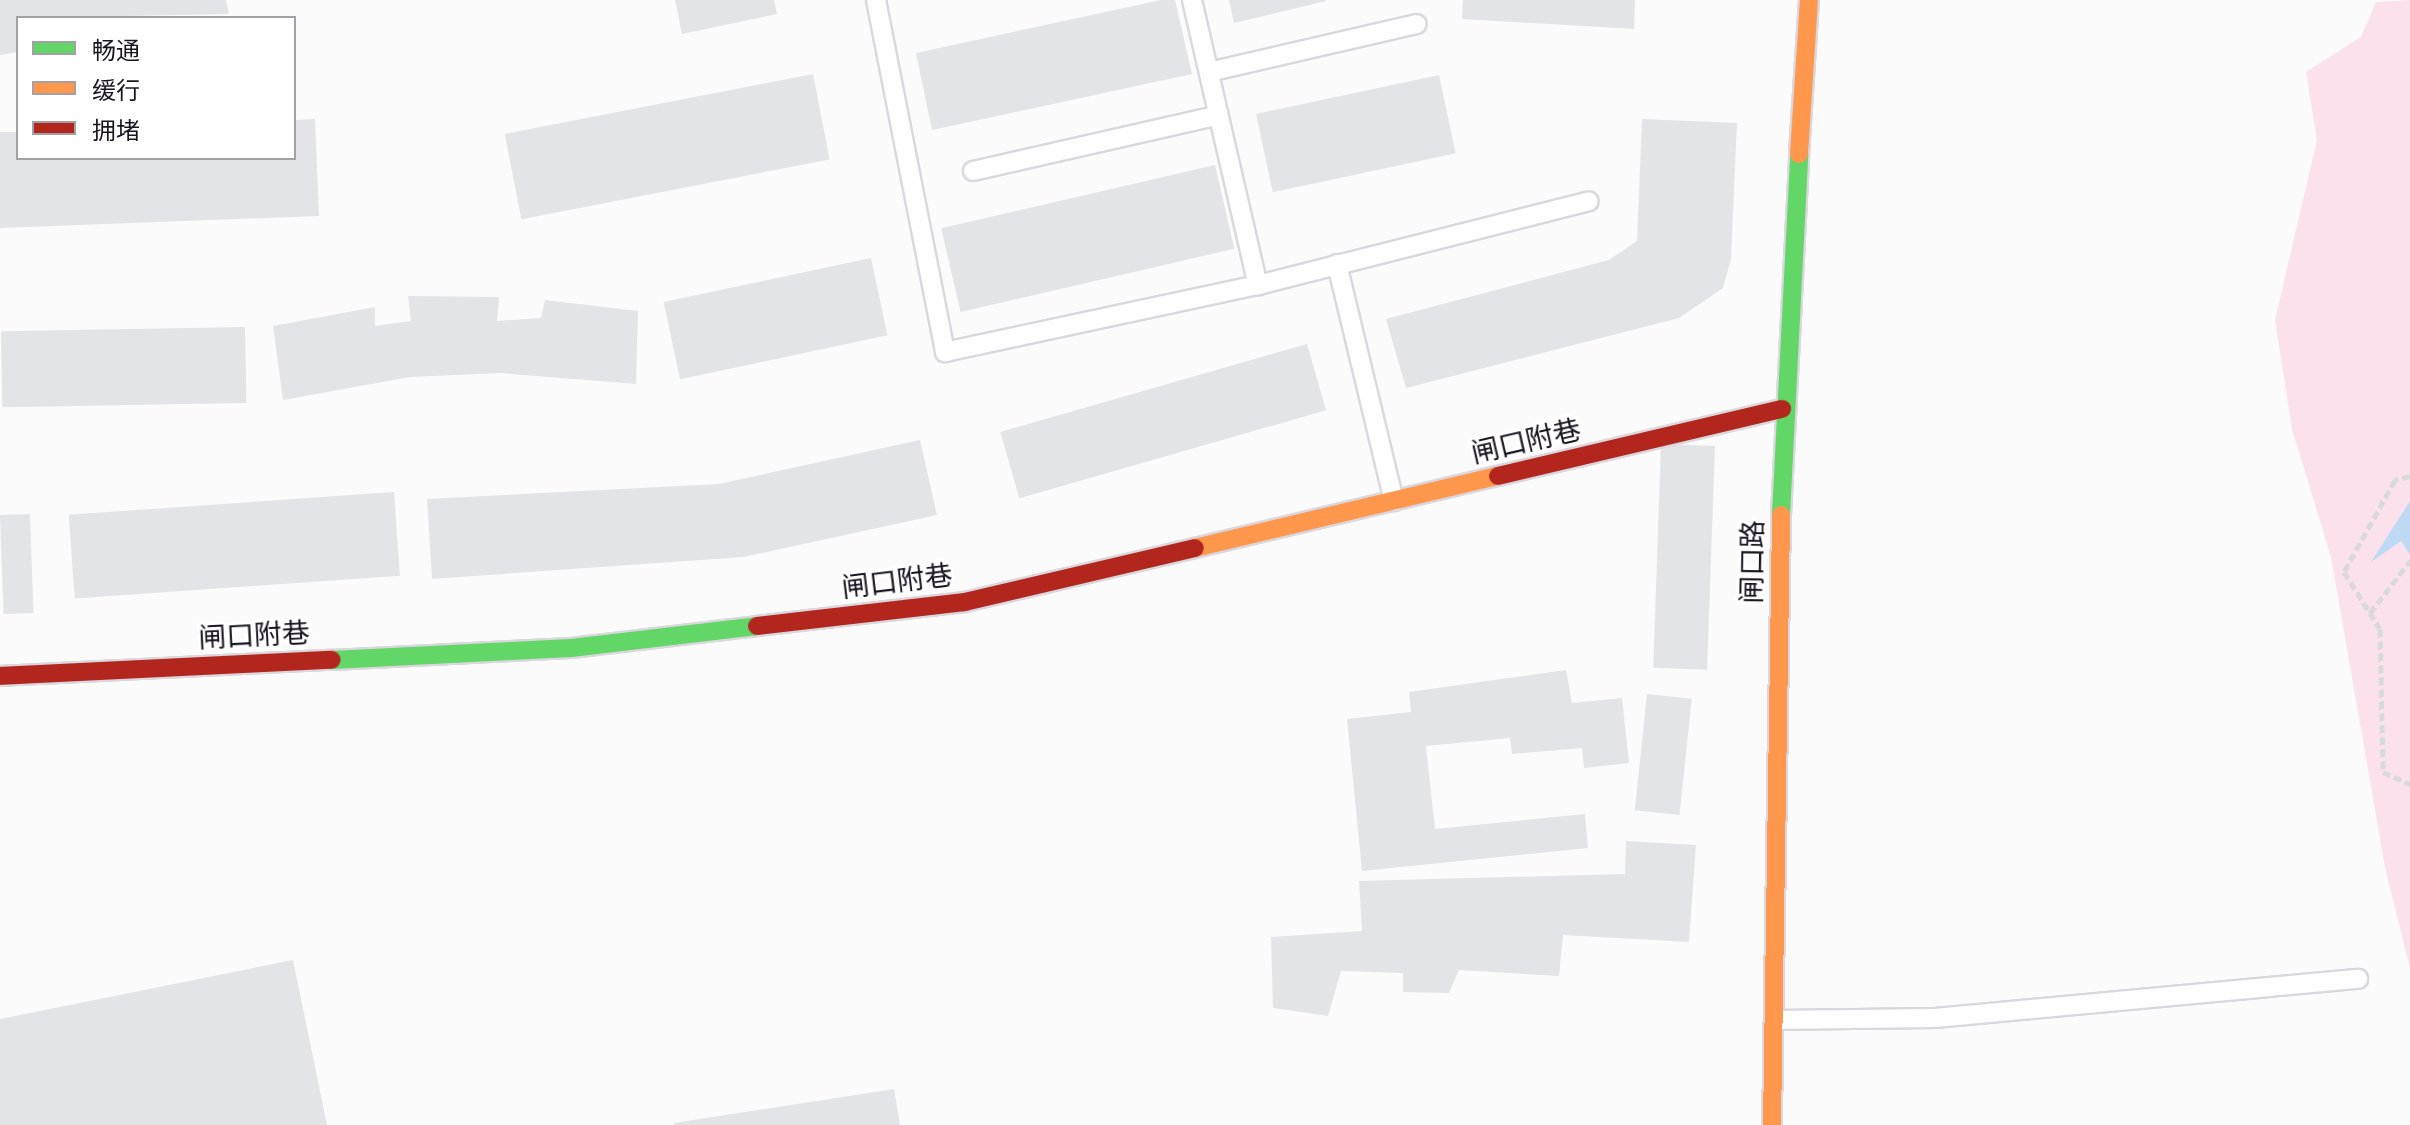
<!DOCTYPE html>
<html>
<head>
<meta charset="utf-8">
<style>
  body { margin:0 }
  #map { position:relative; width:2410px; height:1125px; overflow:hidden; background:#fafbfa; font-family:Mulish,"Noto Sans SC",sans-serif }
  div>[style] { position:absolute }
  .green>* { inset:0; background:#fbe1eb }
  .water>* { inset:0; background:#bed9f4 }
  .building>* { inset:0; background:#e3e4e7; transform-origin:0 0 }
  .path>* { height:5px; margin-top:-2.5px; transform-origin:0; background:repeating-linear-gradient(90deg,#d9d9d9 0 8px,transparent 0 12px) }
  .roads { filter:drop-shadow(2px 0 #dad8de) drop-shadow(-2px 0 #dad8de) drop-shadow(0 2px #dad8de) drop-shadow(0 -2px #dad8de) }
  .lane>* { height:18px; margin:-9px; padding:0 9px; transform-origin:9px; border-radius:9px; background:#fefefe }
  .fast>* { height:18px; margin:-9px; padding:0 9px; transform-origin:9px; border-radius:9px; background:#63d668 }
  .slow>* { height:18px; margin:-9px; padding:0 9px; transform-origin:9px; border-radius:9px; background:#ff974d }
  .jam>* { height:18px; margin:-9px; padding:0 9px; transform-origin:9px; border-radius:9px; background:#b3261e }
  span { translate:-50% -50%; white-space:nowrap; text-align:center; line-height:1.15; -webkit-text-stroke:6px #fff; paint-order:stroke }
  .street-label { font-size:28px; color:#181420 }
  .legend { position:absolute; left:16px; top:16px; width:280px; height:144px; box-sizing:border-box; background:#fff; border:2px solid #a3a1a6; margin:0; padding:10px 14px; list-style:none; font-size:24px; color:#181420 }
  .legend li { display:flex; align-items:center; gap:16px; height:40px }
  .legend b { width:40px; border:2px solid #a3a1a6 }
</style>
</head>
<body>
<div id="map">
  <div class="green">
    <div style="clip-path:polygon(2410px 0,2410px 969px,2385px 867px,2331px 557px,2292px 429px,2275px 320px,2317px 140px,2306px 72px,2361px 37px,2376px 2px)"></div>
  </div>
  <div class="water">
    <div style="clip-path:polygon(2410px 501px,2410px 555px,2401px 541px,2371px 562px)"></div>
  </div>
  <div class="building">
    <div style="clip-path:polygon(0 0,226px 0,229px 14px,18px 18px,18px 52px,0 55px)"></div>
    <div style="clip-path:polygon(675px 0,774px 0,777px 14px,682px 34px)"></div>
    <div style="clip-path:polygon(1161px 0,1175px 0,1192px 74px,932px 130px,916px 53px)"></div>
    <div style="clip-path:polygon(1229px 0,1326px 0,1326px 1px,1234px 23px)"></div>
    <div style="clip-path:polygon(1463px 0,1635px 0,1634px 29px,1462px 19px)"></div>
    <div style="left:813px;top:74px;width:87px;height:314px;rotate:79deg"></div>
    <div style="left:1439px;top:75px;width:80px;height:187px;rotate:78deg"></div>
    <div style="clip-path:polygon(315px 119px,319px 216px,0 228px,0 132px,18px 132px,18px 158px,294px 158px,294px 120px)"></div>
    <div style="clip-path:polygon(1642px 119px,1737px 123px,1731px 259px,1723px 288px,1679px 318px,1406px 388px,1386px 319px,1609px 260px,1637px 241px)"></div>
    <div style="left:1215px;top:165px;width:86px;height:281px;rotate:77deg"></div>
    <div style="left:871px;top:258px;width:79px;height:212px;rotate:78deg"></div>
    <div style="clip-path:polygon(408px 296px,499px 297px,497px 321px,541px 318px,545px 300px,638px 311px,636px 384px,500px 373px,410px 377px,283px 400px,273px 326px,375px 307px,375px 326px,411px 321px)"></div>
    <div style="left:245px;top:327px;width:76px;height:244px;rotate:89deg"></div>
    <div style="left:1307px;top:344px;width:69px;height:319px;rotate:74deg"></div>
    <div style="clip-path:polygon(920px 440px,937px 515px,743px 557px,432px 579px,427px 499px,719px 484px)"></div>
    <div style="left:1661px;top:444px;width:54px;height:224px;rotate:2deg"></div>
    <div style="left:394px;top:492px;width:84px;height:326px;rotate:86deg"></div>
    <div style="left:30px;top:514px;width:99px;height:30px;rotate:88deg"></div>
    <div style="clip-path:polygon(1566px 670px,1572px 703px,1622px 698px,1629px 763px,1584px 768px,1582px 748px,1512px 754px,1510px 738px,1426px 746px,1435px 829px,1585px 814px,1588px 848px,1362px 871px,1347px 719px,1411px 712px,1409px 692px)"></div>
    <div style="left:1647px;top:694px;width:45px;height:117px;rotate:6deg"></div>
    <div style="clip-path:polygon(1626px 841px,1696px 845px,1689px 942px,1563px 935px,1559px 976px,1459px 970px,1449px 993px,1403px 992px,1403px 973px,1341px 971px,1328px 1016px,1273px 1008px,1271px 937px,1362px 931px,1359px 881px,1625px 874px)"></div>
    <div style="clip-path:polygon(293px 960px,327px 1125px,0 1125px,0 1019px)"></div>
    <div style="clip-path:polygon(894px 1089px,900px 1125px,674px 1125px,674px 1123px)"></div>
  </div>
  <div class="path">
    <div style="left:2410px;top:476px;width:16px;rotate:165deg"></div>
    <div style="left:2395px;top:480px;width:105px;rotate:119deg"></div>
    <div style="left:2344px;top:572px;width:67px;rotate:57.7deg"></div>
    <div style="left:2380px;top:629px;width:143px;rotate:88.8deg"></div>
    <div style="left:2383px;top:772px;width:30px;rotate:24deg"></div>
    <div style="left:2370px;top:613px;width:66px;rotate:-52.4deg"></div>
  </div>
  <div class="roads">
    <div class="lane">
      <div style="left:876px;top:0;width:359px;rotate:78.9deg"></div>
      <div style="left:945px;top:352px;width:320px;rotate:-12.1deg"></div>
      <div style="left:1192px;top:0;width:293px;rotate:77deg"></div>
      <div style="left:1258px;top:285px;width:341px;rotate:-14.2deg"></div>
      <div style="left:1209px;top:72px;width:213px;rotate:-13deg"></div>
      <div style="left:973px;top:171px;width:252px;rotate:-12.8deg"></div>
      <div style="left:1337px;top:264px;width:244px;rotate:76.5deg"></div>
      <div style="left:1774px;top:1020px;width:161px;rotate:-0.7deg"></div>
      <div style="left:1935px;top:1018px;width:425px;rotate:-5.3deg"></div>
    </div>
    <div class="fast">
      <div style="left:1781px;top:515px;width:361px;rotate:-87.1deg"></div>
      <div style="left:332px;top:660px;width:239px;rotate:-2.9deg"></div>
      <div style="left:571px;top:648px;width:187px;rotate:-6.7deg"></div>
    </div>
    <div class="slow">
      <div style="left:1799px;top:154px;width:154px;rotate:-86.3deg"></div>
      <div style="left:1195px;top:548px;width:311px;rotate:-13.4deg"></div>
      <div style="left:1772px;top:1125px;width:610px;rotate:-89.15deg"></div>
    </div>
    <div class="jam">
      <div style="left:1498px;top:476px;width:292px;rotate:-13.3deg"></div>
      <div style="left:757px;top:626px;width:209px;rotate:-6.6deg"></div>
      <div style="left:965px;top:602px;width:236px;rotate:-13.2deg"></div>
      <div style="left:0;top:676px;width:332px;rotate:-2.8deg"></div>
    </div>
  </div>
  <div class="street-label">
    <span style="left:1526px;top:441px;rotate:-13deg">闸口附巷</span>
    <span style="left:1752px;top:562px;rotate:-89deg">闸口路</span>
    <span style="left:897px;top:581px;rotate:-7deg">闸口附巷</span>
    <span style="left:254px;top:635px;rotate:-3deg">闸口附巷</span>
  </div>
  <ul class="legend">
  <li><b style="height:10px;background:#63d668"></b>畅通</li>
  <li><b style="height:10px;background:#ff974d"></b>缓行</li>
  <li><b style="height:10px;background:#b3261e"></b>拥堵</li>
  </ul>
</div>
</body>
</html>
